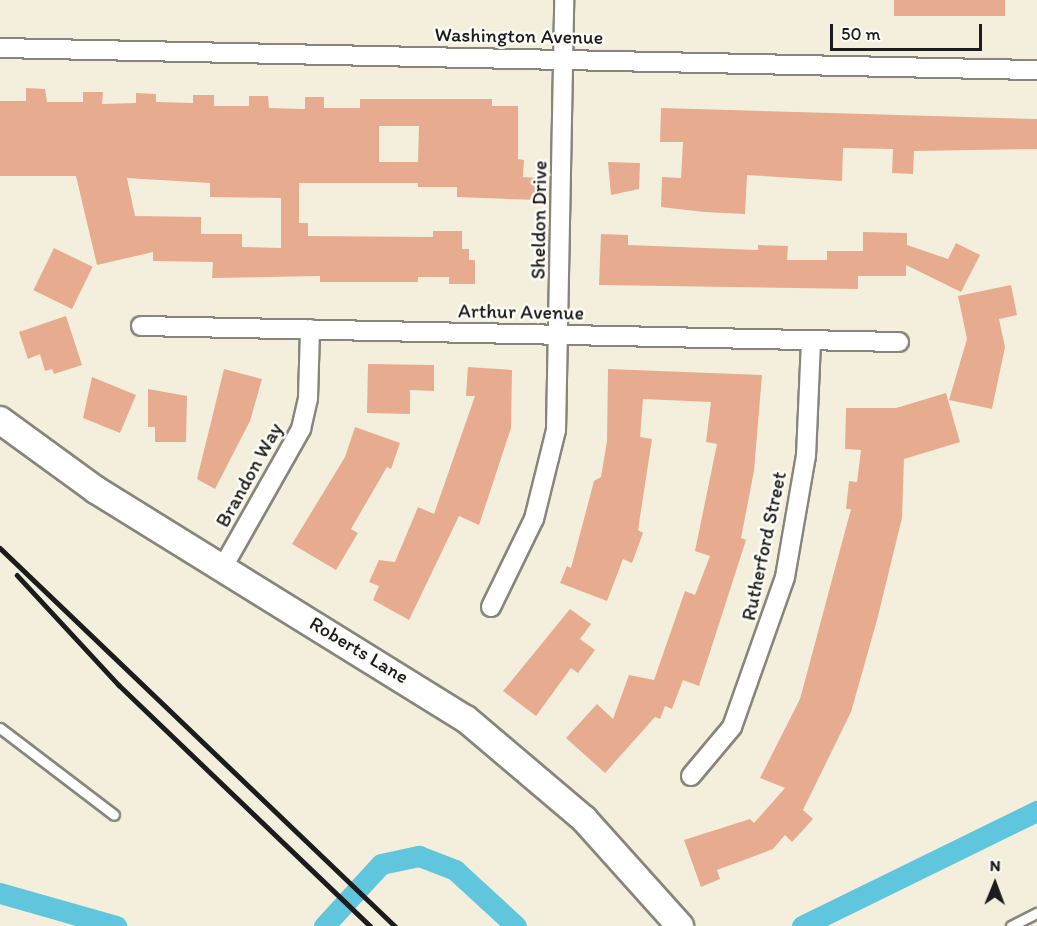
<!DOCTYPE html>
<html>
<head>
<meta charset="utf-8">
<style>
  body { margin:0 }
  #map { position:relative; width:1037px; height:926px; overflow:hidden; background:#f4efdc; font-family:Itim,sans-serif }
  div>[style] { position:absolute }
  .canal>* { height:21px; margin:-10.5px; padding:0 10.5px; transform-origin:10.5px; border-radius:10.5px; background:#60c6dd }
  .building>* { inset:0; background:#e7ac8f; transform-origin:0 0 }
  .roads { filter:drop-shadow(2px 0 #88867c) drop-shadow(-2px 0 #88867c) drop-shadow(0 2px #88867c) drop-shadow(0 -2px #88867c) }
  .lane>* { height:9px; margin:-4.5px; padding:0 4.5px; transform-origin:4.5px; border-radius:4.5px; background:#fff }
  .street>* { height:18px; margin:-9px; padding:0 9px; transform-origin:9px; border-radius:9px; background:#fff }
  .secondary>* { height:26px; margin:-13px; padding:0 13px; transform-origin:13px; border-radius:13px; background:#fff }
  .rail>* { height:4.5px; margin:-2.25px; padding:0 2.25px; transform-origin:2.25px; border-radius:2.25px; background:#1c1c1c }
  span { translate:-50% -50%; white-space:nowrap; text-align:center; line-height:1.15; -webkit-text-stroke:5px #fdfcf7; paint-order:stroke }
  .street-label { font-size:20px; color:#1c1c1c }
  .north { position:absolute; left:965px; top:854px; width:60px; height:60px; -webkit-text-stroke:4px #fdfcf7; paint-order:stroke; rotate:1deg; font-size:16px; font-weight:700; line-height:24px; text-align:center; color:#1c1c1c }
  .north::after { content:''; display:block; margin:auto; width:21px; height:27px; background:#1c1c1c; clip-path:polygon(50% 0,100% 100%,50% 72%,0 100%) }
  .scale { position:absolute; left:830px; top:24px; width:152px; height:27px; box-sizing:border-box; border:3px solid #1c1c1c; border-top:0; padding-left:8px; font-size:18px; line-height:21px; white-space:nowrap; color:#1c1c1c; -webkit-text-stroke:4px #fdfcf7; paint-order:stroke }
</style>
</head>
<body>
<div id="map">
  <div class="canal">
    <div style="left:0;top:893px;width:121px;rotate:15.9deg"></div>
    <div style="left:324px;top:926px;width:84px;rotate:-47.4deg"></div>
    <div style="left:381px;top:864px;width:39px;rotate:-12deg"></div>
    <div style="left:419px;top:856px;width:39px;rotate:21deg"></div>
    <div style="left:455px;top:870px;width:83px;rotate:42.6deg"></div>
    <div style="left:802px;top:926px;width:262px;rotate:-26.1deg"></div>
  </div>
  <div class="building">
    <div style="left:894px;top:0;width:111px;height:16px"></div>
    <div style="clip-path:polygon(evenodd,26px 88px,45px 89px,47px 102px,83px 102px,83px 92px,103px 92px,102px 104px,136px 103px,136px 93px,156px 94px,156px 102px,193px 103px,193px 95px,214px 95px,214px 106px,249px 106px,249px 96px,268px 96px,269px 108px,305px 109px,305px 97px,324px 97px,324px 108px,360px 108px,360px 99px,492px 99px,492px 106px,518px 106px,518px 159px,524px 160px,523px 177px,539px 178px,538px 200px,457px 197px,457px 187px,418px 187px,418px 183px,299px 183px,299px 223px,308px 223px,308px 236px,433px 237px,433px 231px,462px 231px,462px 249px,469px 249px,469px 260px,475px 260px,475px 284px,449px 284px,449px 277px,418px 277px,418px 282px,320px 282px,320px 276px,212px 278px,213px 262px,153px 261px,153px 252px,97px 265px,76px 176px,0 176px,0 101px,26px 101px,26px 88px,379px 126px,419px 126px,418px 162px,379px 162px,379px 126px,26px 88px,127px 178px,210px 183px,210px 197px,281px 198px,281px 248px,242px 247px,242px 234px,201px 234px,201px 217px,135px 216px,127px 178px)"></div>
    <div style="clip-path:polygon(661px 108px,1037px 119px,1037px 149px,914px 151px,913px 174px,892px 173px,893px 149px,843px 148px,842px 181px,747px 175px,745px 214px,704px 212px,661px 207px,662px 177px,681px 178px,683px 142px,660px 142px)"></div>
    <div style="clip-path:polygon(608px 162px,640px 163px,639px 189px,611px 195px)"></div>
    <div style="clip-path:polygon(863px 232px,907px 233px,907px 245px,948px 259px,956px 243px,980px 255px,961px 292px,906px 265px,906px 276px,858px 276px,858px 289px,599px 285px,601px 234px,628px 235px,628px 245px,758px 250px,758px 245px,788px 246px,787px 260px,827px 260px,827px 251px,863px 251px)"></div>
    <div style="left:54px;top:248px;width:43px;height:47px;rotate:26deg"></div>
    <div style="clip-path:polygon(1011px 285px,1017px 315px,999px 319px,1005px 347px,992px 409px,949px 400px,967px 339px,958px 296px)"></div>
    <div style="clip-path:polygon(66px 316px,82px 365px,54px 374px,52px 369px,45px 371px,40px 354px,28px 359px,19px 332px)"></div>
    <div style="clip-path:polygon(368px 364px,434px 365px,434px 391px,410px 390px,410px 414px,367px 413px)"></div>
    <div style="clip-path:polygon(468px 367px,512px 370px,511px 428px,479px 525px,459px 516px,409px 620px,373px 600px,379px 586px,369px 582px,379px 560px,395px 562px,418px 507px,434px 514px,475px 396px,466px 396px)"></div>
    <div style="clip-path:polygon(224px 369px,262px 379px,250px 421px,215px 489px,197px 479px)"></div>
    <div style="clip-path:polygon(608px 369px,762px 375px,754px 471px,741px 538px,746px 540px,699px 686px,683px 680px,672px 709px,665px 706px,660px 719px,655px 717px,605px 773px,566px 738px,597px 704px,613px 719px,629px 675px,654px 680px,685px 591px,695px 595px,710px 556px,695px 551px,717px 444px,706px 442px,711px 402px,643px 399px,640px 437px,652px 439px,638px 530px,643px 533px,632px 563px,623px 559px,607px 601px,560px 583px,567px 566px,571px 568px,594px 481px,601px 477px,607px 441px)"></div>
    <div style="clip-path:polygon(92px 377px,136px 395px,120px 433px,83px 418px)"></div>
    <div style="clip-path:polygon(148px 389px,187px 396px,186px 442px,155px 442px,155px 427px,148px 427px)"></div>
    <div style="clip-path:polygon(946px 393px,960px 442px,904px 459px,902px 518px,877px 620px,851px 712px,803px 810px,813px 819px,792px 842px,785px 835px,773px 849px,717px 870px,720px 879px,701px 887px,684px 840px,750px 819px,754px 823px,785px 788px,760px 778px,800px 699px,851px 509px,846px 509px,849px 481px,857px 482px,861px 450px,845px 449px,846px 408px,896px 408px)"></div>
    <div style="clip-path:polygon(355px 427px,400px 443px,391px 469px,387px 467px,351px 529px,358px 533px,336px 570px,292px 544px,345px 457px)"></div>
    <div style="clip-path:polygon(570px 609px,591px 624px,580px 639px,595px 650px,578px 673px,571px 668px,536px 716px,503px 691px)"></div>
  </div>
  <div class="roads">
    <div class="lane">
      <div style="left:0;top:728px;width:143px;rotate:37.3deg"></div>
      <div style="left:1011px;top:926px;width:29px;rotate:-27deg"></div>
    </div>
    <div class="street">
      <div style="left:0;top:48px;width:1037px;rotate:1.22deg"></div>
      <div style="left:141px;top:326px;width:758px;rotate:1.21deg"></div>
      <div style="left:223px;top:567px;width:159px;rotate:-60.5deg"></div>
      <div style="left:301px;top:429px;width:32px;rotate:-77deg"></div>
      <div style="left:308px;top:398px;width:69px;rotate:-88.3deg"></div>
      <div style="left:491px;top:607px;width:98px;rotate:-64deg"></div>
      <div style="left:534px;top:519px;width:92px;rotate:-76.1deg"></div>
      <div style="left:556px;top:430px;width:430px;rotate:-88.9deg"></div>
      <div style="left:691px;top:776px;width:64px;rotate:-50.1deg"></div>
      <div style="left:732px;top:727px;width:159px;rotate:-70.5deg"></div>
      <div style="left:785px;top:577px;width:123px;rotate:-80.2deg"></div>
      <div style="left:806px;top:456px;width:116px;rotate:-87.5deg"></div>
    </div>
    <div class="secondary">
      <div style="left:0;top:420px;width:119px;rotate:36.1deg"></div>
      <div style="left:96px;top:490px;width:435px;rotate:31.8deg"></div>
      <div style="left:466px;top:719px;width:155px;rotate:40.3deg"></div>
      <div style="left:584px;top:819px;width:144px;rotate:48.1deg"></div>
    </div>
  </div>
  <div class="rail">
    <div style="left:0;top:548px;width:547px;rotate:43.74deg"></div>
    <div style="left:17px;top:575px;width:150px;rotate:47.2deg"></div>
    <div style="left:119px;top:685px;width:348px;rotate:43.8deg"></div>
  </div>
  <div class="street-label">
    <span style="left:519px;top:36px;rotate:1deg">Washington Avenue</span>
    <span style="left:539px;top:220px;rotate:-89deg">Sheldon Drive</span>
    <span style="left:521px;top:312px;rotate:1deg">Arthur Avenue</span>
    <span style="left:249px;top:475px;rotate:-61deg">Brandon Way</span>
    <span style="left:764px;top:546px;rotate:-78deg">Rutherford Street</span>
    <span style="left:359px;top:650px;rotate:31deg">Roberts Lane</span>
  </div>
  <div class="north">N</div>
  <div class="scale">50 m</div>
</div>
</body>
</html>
